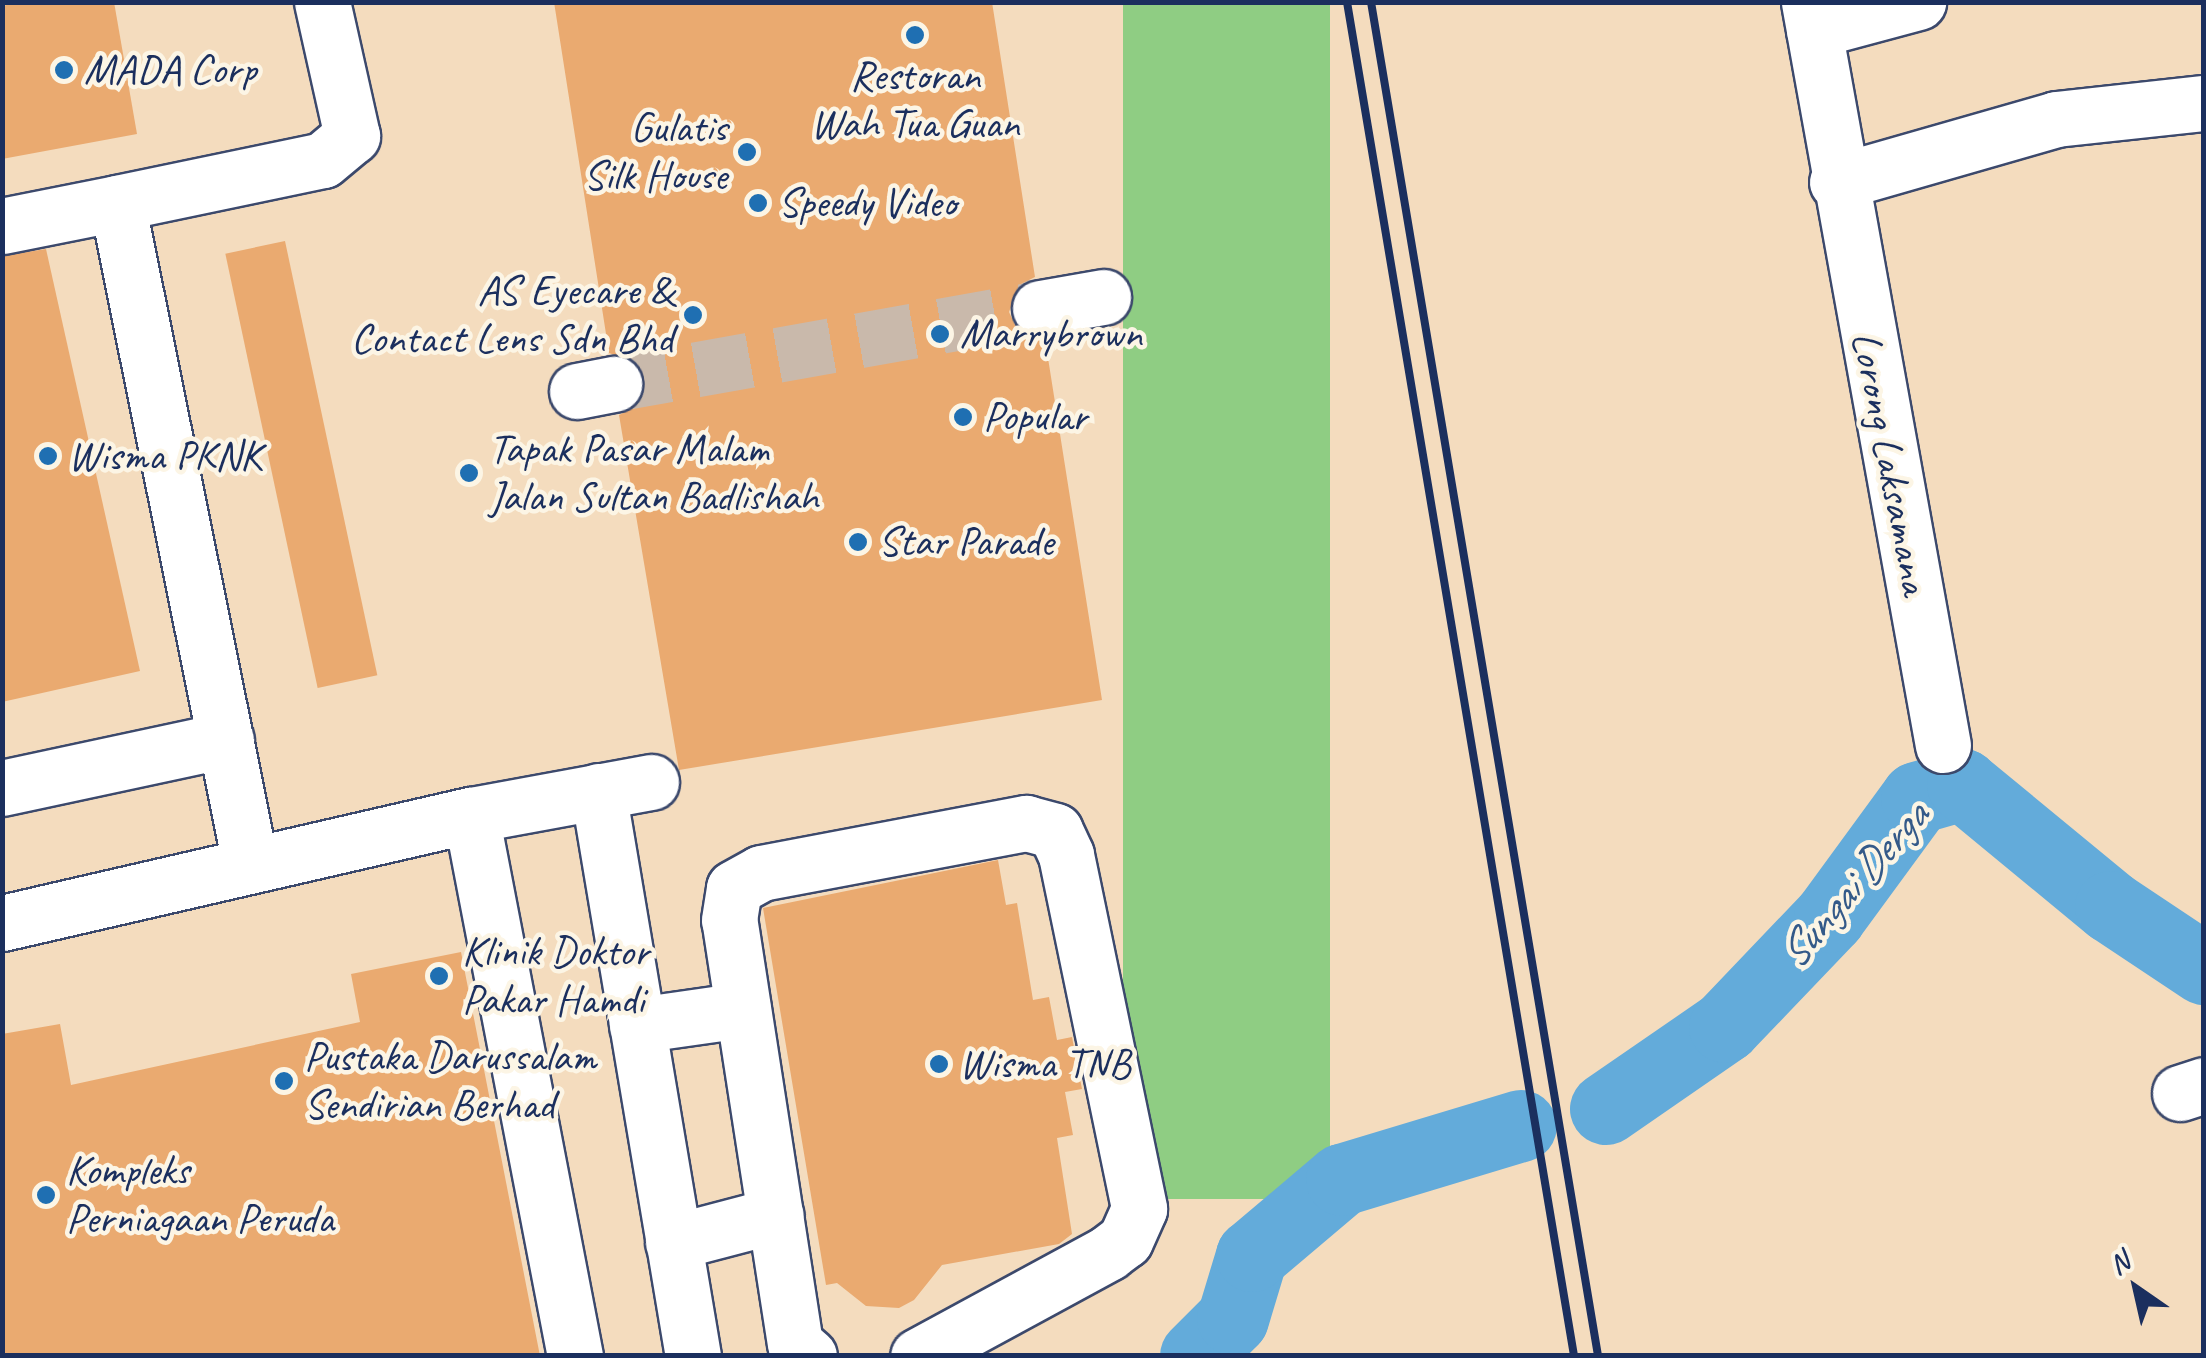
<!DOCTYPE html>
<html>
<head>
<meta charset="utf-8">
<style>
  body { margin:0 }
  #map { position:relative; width:2206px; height:1358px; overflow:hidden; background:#f4dcbe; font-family:Caveat,sans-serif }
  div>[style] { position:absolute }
  .green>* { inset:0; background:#8fcd83; transform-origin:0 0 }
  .river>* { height:72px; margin:-36px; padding:0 36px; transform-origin:36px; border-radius:36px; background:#63abda }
  .building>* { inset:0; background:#eaaa70; transform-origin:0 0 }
  .minor-tunnel>* { height:55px; margin-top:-27.5px; transform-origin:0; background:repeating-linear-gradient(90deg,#c9b9ab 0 55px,transparent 0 83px) }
  .roads { filter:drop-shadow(2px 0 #3c496c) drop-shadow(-2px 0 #3c496c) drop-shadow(0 2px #3c496c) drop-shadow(0 -2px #3c496c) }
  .minor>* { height:55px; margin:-27.5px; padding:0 27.5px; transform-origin:27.5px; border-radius:27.5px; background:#fff }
  .rail>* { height:8px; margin:-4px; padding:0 4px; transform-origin:4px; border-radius:4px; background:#1b2f5e }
  .dots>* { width:28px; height:28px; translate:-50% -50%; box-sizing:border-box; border:5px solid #fcf5e5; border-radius:50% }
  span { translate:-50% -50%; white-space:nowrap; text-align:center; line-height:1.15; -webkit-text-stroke:9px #fcf5e5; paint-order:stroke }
  .poi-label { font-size:42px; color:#1b2f5e }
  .left { translate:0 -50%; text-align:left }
  .right { translate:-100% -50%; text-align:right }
  .street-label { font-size:42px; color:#1b2f5e }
  .water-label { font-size:45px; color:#345a89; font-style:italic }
  .frame { position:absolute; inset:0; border:5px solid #1b2f5e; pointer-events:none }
  .north { position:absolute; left:2086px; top:1238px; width:100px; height:100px; -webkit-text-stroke:8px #fcf5e5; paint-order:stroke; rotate:326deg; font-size:28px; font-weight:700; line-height:40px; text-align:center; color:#1b2f5e }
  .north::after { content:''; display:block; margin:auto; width:35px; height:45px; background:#1b2f5e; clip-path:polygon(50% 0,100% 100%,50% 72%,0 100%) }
</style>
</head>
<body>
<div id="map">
  <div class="green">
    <div style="left:1123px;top:3px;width:207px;height:1196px"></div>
  </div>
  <div class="river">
    <div style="left:1606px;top:1109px;width:145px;rotate:-34.6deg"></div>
    <div style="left:1725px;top:1027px;width:152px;rotate:-46.3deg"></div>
    <div style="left:1830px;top:917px;width:147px;rotate:-53.8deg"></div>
    <div style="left:1917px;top:798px;width:48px;rotate:-15.8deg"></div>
    <div style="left:1963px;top:785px;width:192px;rotate:39.5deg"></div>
    <div style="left:2111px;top:907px;width:112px;rotate:33.7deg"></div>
    <div style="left:1196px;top:1356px;width:52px;rotate:-45deg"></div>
    <div style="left:1233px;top:1319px;width:66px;rotate:-73.2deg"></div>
    <div style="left:1252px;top:1256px;width:118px;rotate:-40.2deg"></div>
    <div style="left:1342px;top:1180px;width:187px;rotate:-16.8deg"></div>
  </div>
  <div class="building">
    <div style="clip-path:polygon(21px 2px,114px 2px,137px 134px,2px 159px,2px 6px)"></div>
    <div style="clip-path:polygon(554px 2px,992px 2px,1035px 277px,1019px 285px,1009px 312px,1017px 329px,1045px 339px,1102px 700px,679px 770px,619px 415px,635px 407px,645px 379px,637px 363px,609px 353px)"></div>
    <div style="left:285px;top:241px;width:444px;height:61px;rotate:78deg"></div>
    <div style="clip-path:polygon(46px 249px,140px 671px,2px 702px,2px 256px)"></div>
    <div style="clip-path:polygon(998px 860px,1006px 905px,1017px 903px,1033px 1000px,1049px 997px,1057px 1040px,1072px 1037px,1082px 1089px,1065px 1092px,1073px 1135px,1057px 1138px,1072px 1234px,1059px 1244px,942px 1265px,914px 1300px,899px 1308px,866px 1306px,837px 1283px,826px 1285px,763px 908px)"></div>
    <div style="clip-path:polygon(461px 952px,540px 1356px,2px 1356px,2px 1034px,60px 1024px,71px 1085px,360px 1022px,351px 974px)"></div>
  </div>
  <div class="minor-tunnel">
    <div style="left:614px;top:384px;width:433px;rotate:-10.1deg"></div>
  </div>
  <div class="roads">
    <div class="minor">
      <div style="left:1809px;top:2px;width:755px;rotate:79.78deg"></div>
      <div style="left:1814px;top:30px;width:108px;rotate:-15.1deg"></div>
      <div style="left:1837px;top:182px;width:228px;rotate:-16deg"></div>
      <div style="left:2056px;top:119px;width:149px;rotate:-6.2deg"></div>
      <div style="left:2px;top:226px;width:117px;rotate:-11.3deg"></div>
      <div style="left:1040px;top:308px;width:64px;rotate:-9.9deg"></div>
      <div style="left:577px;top:391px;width:38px;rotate:-11deg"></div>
      <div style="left:2px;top:788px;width:229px;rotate:-12.1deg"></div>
      <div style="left:598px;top:791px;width:573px;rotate:80.46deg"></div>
      <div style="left:471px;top:815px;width:551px;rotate:79.12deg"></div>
      <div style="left:250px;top:863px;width:673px;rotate:-101.39deg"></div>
      <div style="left:117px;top:203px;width:210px;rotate:-11.8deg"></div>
      <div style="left:323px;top:160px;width:38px;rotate:-40deg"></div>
      <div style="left:352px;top:136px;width:137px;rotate:-102.6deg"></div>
      <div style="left:2px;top:923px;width:481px;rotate:-13deg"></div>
      <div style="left:471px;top:815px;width:183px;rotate:-10.4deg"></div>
      <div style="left:637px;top:1025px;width:107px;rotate:-8.1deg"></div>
      <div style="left:2180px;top:1093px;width:25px;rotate:-18deg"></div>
      <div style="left:673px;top:1242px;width:106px;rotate:-14.7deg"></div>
      <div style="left:809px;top:1356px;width:18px;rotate:-139deg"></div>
      <div style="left:795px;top:1344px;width:429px;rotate:-98.8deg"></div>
      <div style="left:729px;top:920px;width:32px;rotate:-81deg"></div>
      <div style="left:734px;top:888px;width:31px;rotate:-29deg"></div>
      <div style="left:761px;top:873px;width:270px;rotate:-10.7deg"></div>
      <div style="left:1026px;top:823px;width:30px;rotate:15deg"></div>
      <div style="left:1055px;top:831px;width:26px;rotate:65deg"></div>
      <div style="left:1066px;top:855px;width:361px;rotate:78.3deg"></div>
      <div style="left:1139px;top:1209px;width:34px;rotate:114deg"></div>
      <div style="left:1125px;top:1240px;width:21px;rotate:143deg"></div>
      <div style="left:1108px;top:1253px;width:216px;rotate:151.5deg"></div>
    </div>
  </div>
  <div class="rail">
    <div style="left:1347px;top:2px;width:1373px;rotate:80.48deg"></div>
    <div style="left:1371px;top:2px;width:1373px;rotate:80.48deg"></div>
  </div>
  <div class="dots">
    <div style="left:915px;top:35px;background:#1f6fb2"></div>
    <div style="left:64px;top:70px;background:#1f6fb2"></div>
    <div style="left:747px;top:152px;background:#1f6fb2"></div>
    <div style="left:758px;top:203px;background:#1f6fb2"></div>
    <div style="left:693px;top:315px;background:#1f6fb2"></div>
    <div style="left:940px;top:334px;background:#1f6fb2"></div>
    <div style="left:963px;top:417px;background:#1f6fb2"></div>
    <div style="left:48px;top:456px;background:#1f6fb2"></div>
    <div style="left:469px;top:473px;background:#1f6fb2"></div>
    <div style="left:858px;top:542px;background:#1f6fb2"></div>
    <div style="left:439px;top:976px;background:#1f6fb2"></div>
    <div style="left:939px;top:1064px;background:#1f6fb2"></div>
    <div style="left:284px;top:1081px;background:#1f6fb2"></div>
    <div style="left:46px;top:1195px;background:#1f6fb2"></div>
  </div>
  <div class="poi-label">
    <span class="left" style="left:84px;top:70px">MADA Corp</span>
    <span style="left:915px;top:100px">Restoran<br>Wah Tua Guan</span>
    <span class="right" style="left:727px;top:152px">Gulatis<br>Silk House</span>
    <span class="left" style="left:778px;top:203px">Speedy Video</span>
    <span class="right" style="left:673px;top:315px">AS Eyecare &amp;<br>Contact Lens Sdn Bhd</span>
    <span class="left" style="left:960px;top:334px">Marrybrown</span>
    <span class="left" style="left:983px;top:417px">Popular</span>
    <span class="left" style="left:489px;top:473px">Tapak Pasar Malam<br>Jalan Sultan Badlishah</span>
    <span class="left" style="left:68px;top:456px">Wisma PKNK</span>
    <span class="left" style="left:878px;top:542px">Star Parade</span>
    <span class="left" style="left:462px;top:976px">Klinik Doktor<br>Pakar Hamdi</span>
    <span class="left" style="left:304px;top:1081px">Pustaka Darussalam<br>Sendirian Berhad</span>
    <span class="left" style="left:959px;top:1064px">Wisma TNB</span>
    <span class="left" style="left:66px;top:1195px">Kompleks<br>Perniagaan Peruda</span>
  </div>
  <div class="street-label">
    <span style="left:1890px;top:463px;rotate:79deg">Lorong Laksamana</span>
  </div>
  <div class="water-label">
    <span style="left:1853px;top:885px;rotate:-49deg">Sungai Derga</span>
  </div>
  <div class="frame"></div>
  <div class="north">N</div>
</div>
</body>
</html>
